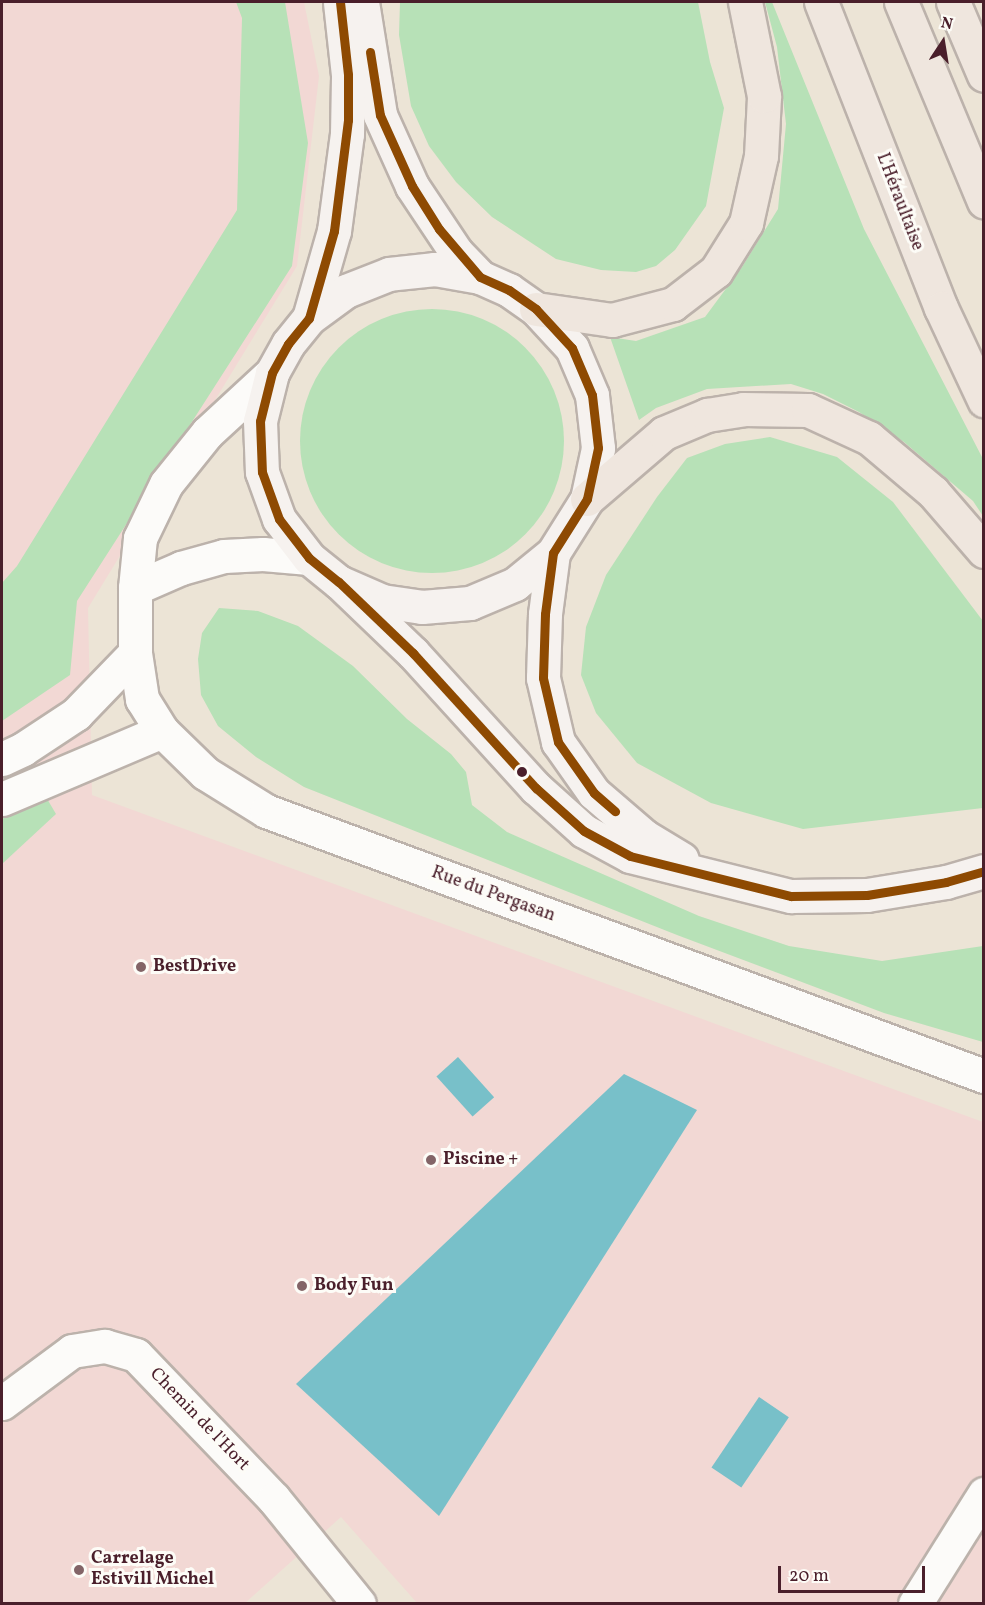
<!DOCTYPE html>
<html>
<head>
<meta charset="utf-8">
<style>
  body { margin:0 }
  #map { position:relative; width:985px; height:1605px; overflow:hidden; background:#ece4d6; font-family:Vollkorn,serif }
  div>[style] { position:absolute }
  .built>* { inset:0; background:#f2d8d4 }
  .green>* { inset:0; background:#b7e1b7 }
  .round { border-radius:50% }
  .water>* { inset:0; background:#78c0c9; transform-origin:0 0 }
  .roads { filter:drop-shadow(2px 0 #bcb2ab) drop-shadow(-2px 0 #bcb2ab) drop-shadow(0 2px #bcb2ab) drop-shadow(0 -2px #bcb2ab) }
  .street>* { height:33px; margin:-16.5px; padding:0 16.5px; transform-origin:16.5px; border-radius:16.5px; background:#fcfbf9 }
  .secondary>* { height:33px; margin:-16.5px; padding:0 16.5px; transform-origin:16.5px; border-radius:16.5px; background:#f6f2ef }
  .highway>* { height:33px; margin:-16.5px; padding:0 16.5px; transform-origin:16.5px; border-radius:16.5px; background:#efe6de }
  .bus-1>* { height:9px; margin:-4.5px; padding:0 4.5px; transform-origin:4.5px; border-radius:4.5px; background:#8e4a02 }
  .dots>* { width:16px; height:16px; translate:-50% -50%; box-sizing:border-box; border:3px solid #fdfcf7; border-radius:50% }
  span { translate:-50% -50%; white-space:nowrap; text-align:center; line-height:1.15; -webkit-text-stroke:6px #fdfcf7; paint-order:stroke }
  .street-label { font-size:18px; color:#4a1f2b }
  .poi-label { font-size:18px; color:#4a1f2b; font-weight:700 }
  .left { translate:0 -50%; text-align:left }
  .frame { position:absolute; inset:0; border:3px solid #4a1f2b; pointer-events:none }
  .north { position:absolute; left:913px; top:12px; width:60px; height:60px; -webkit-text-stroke:4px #fdfcf7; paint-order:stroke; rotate:12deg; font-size:16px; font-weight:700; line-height:24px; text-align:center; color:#4a1f2b }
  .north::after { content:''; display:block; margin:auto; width:21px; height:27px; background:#4a1f2b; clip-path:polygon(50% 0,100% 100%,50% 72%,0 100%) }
  .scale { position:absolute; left:778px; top:1566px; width:147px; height:27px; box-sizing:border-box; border:3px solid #4a1f2b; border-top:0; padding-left:8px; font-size:18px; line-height:21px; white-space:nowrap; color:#4a1f2b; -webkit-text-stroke:4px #fdfcf7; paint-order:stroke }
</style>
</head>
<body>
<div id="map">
  <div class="built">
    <div style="clip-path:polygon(2px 2px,304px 2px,319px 76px,297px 266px,88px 608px,92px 795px,983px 1122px,983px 1603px,417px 1603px,341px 1517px,245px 1603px,2px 1604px)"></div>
  </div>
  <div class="green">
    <div style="clip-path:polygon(236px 2px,285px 2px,308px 143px,292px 266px,77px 601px,70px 675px,2px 721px,2px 583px,17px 566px,237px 210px,242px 18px)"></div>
    <div style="clip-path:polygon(400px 2px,698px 2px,710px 62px,724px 108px,706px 206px,675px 250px,656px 266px,636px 272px,601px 270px,556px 259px,492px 217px,456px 182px,429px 146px,411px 106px,399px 35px)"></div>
    <div style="clip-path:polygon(765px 2px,772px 2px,864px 229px,983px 459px,983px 516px,973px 501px,904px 442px,859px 412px,823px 394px,791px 384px,707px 389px,656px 408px,639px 420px,610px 337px,636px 341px,705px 317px,742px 267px,778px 209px,786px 124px,777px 47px)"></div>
    <div class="round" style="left:300px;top:309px;width:264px;height:264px"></div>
    <div style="clip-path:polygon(770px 437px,837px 457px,893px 502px,983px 621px,983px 808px,803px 829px,711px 803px,637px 763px,596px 713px,581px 675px,586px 627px,606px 575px,657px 497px,687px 458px,725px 444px)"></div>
    <div style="clip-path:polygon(219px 608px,258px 611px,298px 626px,353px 666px,407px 719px,451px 754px,466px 772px,472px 805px,507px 832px,575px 862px,699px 916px,789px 946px,882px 961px,983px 946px,983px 1042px,884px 1013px,677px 935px,304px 787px,256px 757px,218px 726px,201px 695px,198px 659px,202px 633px)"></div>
    <div style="clip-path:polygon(46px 797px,56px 814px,2px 864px,2px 819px)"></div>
  </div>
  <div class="water">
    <div style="left:458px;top:1057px;width:54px;height:29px;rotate:48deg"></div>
    <div style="clip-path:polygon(624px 1074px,697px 1110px,439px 1516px,296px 1384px)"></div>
    <div style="left:759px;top:1397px;width:36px;height:85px;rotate:34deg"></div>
  </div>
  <div class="roads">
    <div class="street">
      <div style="left:272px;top:373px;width:88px;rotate:137.3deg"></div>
      <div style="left:207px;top:433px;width:65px;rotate:128.8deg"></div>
      <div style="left:166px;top:484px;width:60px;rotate:115.7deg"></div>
      <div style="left:140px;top:538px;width:50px;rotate:95.7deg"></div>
      <div style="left:135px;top:588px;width:65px;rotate:90deg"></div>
      <div style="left:135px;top:653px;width:47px;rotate:81.3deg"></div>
      <div style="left:142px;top:699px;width:38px;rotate:58deg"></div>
      <div style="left:162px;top:731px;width:60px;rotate:44.3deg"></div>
      <div style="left:205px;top:773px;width:72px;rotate:31.9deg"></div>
      <div style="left:266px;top:811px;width:765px;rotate:20.26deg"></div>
      <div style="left:135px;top:588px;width:50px;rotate:-23.5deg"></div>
      <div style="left:181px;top:568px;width:45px;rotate:-15.6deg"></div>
      <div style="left:224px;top:556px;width:39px;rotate:-3deg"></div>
      <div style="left:263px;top:554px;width:46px;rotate:5deg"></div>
      <div style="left:2px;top:759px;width:23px;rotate:-25deg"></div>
      <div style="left:23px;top:749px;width:64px;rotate:-33.4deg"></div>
      <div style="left:76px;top:714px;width:85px;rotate:-46deg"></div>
      <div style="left:2px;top:799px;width:174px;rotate:-23deg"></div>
      <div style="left:2px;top:1403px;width:87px;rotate:-36.6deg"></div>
      <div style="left:72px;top:1351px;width:33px;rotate:-9deg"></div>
      <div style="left:105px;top:1346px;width:32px;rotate:16deg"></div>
      <div style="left:136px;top:1355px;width:199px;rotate:46.2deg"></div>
      <div style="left:274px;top:1499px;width:135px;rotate:51deg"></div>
      <div style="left:915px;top:1604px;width:130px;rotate:-57.9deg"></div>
    </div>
    <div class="secondary">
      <div style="left:362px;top:2px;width:114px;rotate:80.9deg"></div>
      <div style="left:380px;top:115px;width:78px;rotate:65.7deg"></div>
      <div style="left:412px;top:186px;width:79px;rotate:56.3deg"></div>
      <div style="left:456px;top:252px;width:35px;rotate:46deg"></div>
      <div style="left:309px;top:318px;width:91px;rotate:-74deg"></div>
      <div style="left:334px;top:231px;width:98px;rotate:-82.4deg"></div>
      <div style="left:347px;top:134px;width:59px;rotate:-89deg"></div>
      <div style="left:348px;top:75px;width:73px;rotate:-96.3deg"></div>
      <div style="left:553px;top:553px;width:62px;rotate:97.5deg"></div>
      <div style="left:545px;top:614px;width:64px;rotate:91.8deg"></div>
      <div style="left:543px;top:678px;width:66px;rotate:76.8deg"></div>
      <div style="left:558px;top:742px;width:62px;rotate:54.8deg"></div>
      <div style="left:594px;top:793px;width:66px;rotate:40.7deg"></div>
      <div style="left:644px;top:836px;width:44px;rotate:31.2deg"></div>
      <div style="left:339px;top:582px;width:47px;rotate:23.8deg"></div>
      <div style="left:382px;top:601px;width:40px;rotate:8.5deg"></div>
      <div style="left:422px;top:607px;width:48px;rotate:-4.8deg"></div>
      <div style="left:470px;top:603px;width:49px;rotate:-22.9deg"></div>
      <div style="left:515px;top:584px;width:49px;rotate:-39.2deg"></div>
      <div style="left:553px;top:553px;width:64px;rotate:-57.8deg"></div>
      <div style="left:587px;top:499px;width:52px;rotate:-77.8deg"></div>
      <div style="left:598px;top:448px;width:53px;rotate:-96.5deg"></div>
      <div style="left:592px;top:395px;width:51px;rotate:-113.1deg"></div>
      <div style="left:572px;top:348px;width:53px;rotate:-132.7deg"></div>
      <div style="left:536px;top:309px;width:33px;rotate:-145deg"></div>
      <div style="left:509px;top:290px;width:32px;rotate:-156deg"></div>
      <div style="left:480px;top:277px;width:46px;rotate:-169.9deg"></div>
      <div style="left:435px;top:269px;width:46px;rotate:173.8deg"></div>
      <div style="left:389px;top:274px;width:46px;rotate:158.4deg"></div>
      <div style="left:346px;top:291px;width:46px;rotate:143.9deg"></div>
      <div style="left:309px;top:318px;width:33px;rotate:129deg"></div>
      <div style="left:288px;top:344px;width:33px;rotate:119deg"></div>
      <div style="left:272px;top:373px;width:49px;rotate:104deg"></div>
      <div style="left:260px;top:421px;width:51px;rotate:87.8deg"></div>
      <div style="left:262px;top:472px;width:50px;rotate:70.1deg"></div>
      <div style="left:279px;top:519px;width:49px;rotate:52.4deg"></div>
      <div style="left:309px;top:558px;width:38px;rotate:39deg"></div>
      <div style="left:339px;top:582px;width:103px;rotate:43.8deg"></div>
      <div style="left:413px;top:653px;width:183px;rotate:47.7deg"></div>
      <div style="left:536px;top:788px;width:64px;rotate:41.9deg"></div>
      <div style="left:584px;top:831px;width:52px;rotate:28.5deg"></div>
      <div style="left:630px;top:856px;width:166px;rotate:14deg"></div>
      <div style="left:791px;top:896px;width:76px;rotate:-0.8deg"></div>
      <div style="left:867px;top:895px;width:80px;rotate:-9.3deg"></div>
      <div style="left:946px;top:882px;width:40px;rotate:-16deg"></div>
    </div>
    <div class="highway">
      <div style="left:821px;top:2px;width:329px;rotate:68.6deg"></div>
      <div style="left:941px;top:308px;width:102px;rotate:64.9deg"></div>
      <div style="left:901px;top:2px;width:216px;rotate:67.4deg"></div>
      <div style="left:953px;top:2px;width:79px;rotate:67deg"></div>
      <div style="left:536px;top:309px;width:77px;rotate:8.2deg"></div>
      <div style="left:612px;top:320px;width:63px;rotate:-14.7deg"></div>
      <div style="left:673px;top:304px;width:54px;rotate:-37.5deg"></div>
      <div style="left:716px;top:271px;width:57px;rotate:-58deg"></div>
      <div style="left:746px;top:223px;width:69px;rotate:-77.4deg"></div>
      <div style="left:761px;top:156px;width:60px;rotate:-87.1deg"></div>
      <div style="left:764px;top:96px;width:96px;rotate:-101.4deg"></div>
      <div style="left:587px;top:499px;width:101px;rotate:-40.6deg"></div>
      <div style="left:664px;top:433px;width:47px;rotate:-22.7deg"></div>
      <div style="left:707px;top:415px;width:36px;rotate:-9deg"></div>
      <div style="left:743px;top:409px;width:65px;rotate:0.9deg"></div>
      <div style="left:808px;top:410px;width:67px;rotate:24.7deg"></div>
      <div style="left:869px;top:438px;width:84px;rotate:40.2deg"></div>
      <div style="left:933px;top:492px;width:78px;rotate:49.2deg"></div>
    </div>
  </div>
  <div class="bus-1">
    <div style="left:340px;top:2px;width:73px;rotate:83.7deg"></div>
    <div style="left:348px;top:75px;width:45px;rotate:90deg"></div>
    <div style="left:348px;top:120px;width:112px;rotate:97.2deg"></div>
    <div style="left:334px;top:231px;width:91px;rotate:106deg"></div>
    <div style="left:309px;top:318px;width:33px;rotate:129deg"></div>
    <div style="left:288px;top:344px;width:33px;rotate:119deg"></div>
    <div style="left:272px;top:373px;width:49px;rotate:104deg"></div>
    <div style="left:260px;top:421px;width:51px;rotate:87.8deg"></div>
    <div style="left:262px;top:472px;width:50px;rotate:70.1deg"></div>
    <div style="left:279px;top:519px;width:49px;rotate:52.4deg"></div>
    <div style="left:309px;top:558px;width:38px;rotate:39deg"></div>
    <div style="left:339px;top:582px;width:103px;rotate:43.8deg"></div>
    <div style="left:413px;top:653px;width:183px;rotate:47.7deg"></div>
    <div style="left:536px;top:788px;width:64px;rotate:41.9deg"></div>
    <div style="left:584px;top:831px;width:52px;rotate:28.5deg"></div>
    <div style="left:630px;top:856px;width:166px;rotate:14deg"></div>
    <div style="left:791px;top:896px;width:76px;rotate:-0.8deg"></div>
    <div style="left:867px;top:895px;width:80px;rotate:-9.3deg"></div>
    <div style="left:946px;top:882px;width:40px;rotate:-16deg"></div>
    <div style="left:370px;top:52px;width:64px;rotate:81deg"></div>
    <div style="left:380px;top:115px;width:78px;rotate:65.7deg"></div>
    <div style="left:412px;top:186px;width:51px;rotate:57.9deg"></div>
    <div style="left:439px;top:229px;width:63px;rotate:49.5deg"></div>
    <div style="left:480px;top:277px;width:32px;rotate:24deg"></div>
    <div style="left:509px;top:290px;width:33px;rotate:35deg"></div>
    <div style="left:536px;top:309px;width:53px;rotate:47.3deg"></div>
    <div style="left:572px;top:348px;width:51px;rotate:66.9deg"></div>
    <div style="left:592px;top:395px;width:53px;rotate:83.5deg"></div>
    <div style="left:598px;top:448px;width:52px;rotate:102.2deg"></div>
    <div style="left:587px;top:499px;width:64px;rotate:122.2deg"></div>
    <div style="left:553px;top:553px;width:62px;rotate:97.5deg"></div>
    <div style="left:545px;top:614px;width:64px;rotate:91.8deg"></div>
    <div style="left:543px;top:678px;width:66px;rotate:76.8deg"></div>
    <div style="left:558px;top:742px;width:62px;rotate:54.8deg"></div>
    <div style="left:594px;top:793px;width:28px;rotate:41deg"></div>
  </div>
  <div class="dots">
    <div style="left:522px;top:772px;background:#4a1f2b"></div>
    <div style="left:141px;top:967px;background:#836467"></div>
    <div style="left:431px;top:1160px;background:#836467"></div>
    <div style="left:302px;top:1286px;background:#836467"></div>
    <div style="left:79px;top:1570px;background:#836467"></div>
  </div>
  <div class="street-label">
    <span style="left:899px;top:202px;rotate:69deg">L'Héraultaise</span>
    <span style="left:493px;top:895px;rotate:20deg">Rue du Pergasan</span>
    <span style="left:199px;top:1420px;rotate:46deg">Chemin de l'Hort</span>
  </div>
  <div class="poi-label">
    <span class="left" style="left:153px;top:967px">BestDrive</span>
    <span class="left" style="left:443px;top:1160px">Piscine +</span>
    <span class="left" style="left:314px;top:1286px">Body Fun</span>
    <span class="left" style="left:91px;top:1570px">Carrelage<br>Estivill Michel</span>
  </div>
  <div class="frame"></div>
  <div class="north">N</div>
  <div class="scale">20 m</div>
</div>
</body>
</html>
